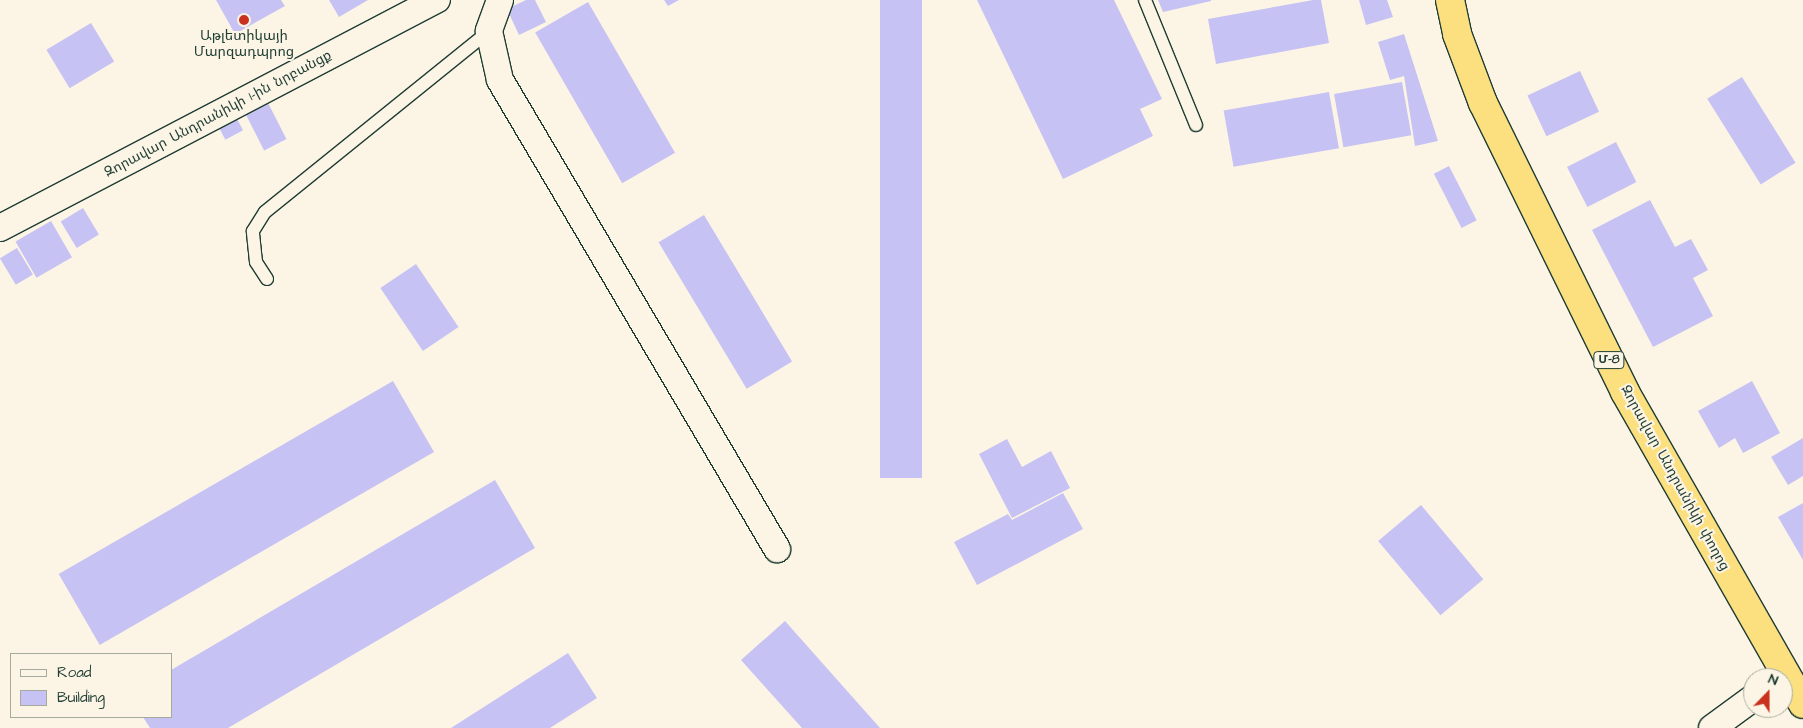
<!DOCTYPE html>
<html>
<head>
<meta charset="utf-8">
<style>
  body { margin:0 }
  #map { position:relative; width:1803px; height:728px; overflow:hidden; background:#fcf5e5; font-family:"Architects Daughter","Noto Sans Armenian",sans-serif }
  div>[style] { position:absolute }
  .building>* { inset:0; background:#c7c2f4; transform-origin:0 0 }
  .roads { filter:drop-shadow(1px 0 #1f3d34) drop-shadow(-1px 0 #1f3d34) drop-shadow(0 1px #1f3d34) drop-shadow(0 -1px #1f3d34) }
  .service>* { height:12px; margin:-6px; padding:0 6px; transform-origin:6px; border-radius:6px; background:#fcf5e5 }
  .minor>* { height:26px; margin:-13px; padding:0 13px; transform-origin:13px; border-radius:13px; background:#fcf5e5 }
  .trunk>* { height:28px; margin:-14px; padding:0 14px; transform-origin:14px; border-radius:14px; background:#fce080 }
  .dots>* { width:14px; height:14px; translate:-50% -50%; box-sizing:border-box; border:2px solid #fcf5e5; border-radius:50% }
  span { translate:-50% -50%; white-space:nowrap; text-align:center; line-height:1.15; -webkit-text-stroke:4px #fcf5e5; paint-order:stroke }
  .shield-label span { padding:1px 4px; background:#fcf5e5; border:1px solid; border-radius:4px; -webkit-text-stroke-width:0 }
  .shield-label { font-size:12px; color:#1f3d34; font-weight:700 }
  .poi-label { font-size:14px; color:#1f3d34 }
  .street-label { font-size:14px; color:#1f3d34 }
  .legend { position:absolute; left:10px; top:653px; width:162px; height:65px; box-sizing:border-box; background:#fcf5e5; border:1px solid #a4ab9e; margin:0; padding:6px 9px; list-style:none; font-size:15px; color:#1f3d34 }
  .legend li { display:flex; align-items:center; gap:10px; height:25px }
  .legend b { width:25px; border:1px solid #a4ab9e }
  .north { position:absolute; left:1743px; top:668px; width:50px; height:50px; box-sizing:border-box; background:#fcf5e5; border:1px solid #a4ab9e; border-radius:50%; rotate:22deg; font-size:14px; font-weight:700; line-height:20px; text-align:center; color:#1f3d34 }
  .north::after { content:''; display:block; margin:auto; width:18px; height:22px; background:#c8321e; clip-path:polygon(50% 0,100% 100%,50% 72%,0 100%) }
</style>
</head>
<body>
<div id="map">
  <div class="building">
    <div style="clip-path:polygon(216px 0,281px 0,285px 6px,235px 34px)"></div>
    <div style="clip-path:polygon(329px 0,368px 0,339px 17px)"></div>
    <div style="clip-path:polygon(526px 0,535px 0,546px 22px,519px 35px,507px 9px)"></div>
    <div style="clip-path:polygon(664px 0,679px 0,668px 6px)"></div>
    <div style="left:880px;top:0;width:42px;height:478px"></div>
    <div style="clip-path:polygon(977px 0,1114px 0,1162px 99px,1140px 109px,1153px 136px,1063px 179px)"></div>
    <div style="clip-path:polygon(1158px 0,1211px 0,1211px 1px,1163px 12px)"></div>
    <div style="clip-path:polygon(1313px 0,1321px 0,1329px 43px,1216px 64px,1208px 19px)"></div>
    <div style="clip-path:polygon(1359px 0,1387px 0,1393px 17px,1366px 25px)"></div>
    <div style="left:588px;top:2px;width:174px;height:61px;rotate:60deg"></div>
    <div style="left:91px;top:23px;width:45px;height:52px;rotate:59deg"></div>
    <div style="clip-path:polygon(1404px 34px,1438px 141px,1415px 146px,1404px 76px,1390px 80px,1378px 42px)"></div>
    <div style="left:1580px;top:71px;width:45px;height:58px;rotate:65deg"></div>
    <div style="left:1742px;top:77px;width:101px;height:41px;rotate:58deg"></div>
    <div style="left:1402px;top:82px;width:54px;height:69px;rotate:80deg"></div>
    <div style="left:1329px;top:92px;width:57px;height:107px;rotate:80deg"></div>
    <div style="left:266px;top:99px;width:45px;height:25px;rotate:63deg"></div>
    <div style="left:236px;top:117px;width:15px;height:20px;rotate:62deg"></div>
    <div style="left:1616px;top:142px;width:45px;height:55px;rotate:63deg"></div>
    <div style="left:1449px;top:166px;width:61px;height:17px;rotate:63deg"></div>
    <div style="clip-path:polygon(1650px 200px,1675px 247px,1691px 239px,1708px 270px,1693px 278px,1713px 316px,1653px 347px,1592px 230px)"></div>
    <div style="left:83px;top:208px;width:31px;height:26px;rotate:59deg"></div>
    <div style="left:704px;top:215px;width:171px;height:53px;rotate:59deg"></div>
    <div style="left:51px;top:221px;width:42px;height:41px;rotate:60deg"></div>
    <div style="left:17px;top:248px;width:31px;height:20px;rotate:59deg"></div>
    <div style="left:416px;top:264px;width:76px;height:43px;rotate:56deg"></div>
    <div style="left:393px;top:381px;width:82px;height:386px;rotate:60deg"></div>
    <div style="clip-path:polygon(1752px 381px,1780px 433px,1743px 453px,1735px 438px,1719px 448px,1698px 411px)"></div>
    <div style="clip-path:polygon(1803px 438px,1803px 476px,1788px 485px,1771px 457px)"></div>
    <div style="clip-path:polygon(1007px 439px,1022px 467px,1051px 451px,1070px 488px,1012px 518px,979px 454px)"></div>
    <div style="clip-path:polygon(495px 480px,535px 548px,228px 728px,150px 728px,143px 717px,171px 717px,171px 670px)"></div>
    <div style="clip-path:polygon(1063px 493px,1083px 529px,977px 585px,954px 542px,1008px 514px,1012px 520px)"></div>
    <div style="clip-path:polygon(1803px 503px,1803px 560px,1778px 517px)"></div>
    <div style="left:1421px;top:505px;width:97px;height:56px;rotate:50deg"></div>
    <div style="clip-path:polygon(785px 621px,880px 728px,802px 728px,741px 660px)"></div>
    <div style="clip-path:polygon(568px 653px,597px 698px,550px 728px,451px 728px)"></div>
  </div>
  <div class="roads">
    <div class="service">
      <div style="left:1145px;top:0;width:135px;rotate:67.8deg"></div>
      <div style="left:267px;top:279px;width:20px;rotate:-123deg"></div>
      <div style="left:256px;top:262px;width:31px;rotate:-96deg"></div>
      <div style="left:253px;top:231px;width:22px;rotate:-58deg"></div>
      <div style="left:265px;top:212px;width:288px;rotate:-38.9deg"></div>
    </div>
    <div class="minor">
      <div style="left:500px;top:0;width:33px;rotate:110deg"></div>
      <div style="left:489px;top:31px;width:50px;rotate:77.3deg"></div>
      <div style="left:500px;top:80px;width:545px;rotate:59.43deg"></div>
      <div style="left:0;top:228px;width:493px;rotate:-27.6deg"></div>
      <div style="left:1712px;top:728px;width:51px;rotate:-36.2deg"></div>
    </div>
    <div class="trunk">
      <div style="left:1450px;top:0;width:35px;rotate:78deg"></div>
      <div style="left:1457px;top:34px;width:74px;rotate:69.4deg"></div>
      <div style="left:1483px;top:103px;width:322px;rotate:63.8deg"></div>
      <div style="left:1625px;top:392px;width:359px;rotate:60.3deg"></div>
    </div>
  </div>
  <div class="dots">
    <div style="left:244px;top:20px;background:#c8321e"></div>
  </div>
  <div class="shield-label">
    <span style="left:1609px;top:360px">Մ-8</span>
  </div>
  <div class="poi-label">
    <span style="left:244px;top:44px">Աթլետիկայի<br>Մարզադպրոց</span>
  </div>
  <div class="street-label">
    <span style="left:218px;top:114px;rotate:-28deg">Զորավար Անդրանիկի 1-ին նրբանցք</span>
    <span style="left:1675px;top:478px;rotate:61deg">Զորավար Անդրանիկի փողոց</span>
  </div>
  <ul class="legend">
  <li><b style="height:6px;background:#fcf5e5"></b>Road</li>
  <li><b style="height:14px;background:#c7c2f4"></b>Building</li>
  </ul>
  <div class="north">N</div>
</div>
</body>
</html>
